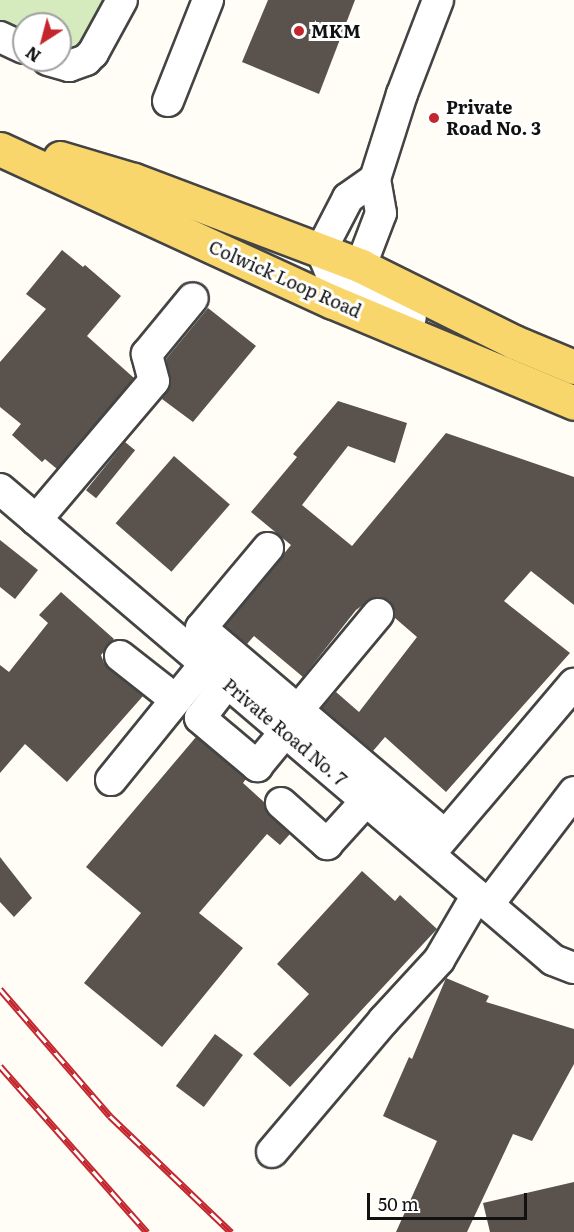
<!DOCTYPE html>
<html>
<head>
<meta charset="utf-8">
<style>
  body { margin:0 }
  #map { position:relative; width:574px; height:1232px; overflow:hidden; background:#fffdf5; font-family:Literata,serif }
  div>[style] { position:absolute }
  .green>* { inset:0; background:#d5ebbd }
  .building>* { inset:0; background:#5a524d; transform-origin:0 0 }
  .roads { filter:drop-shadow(2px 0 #444) drop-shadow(-2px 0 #444) drop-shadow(0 2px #444) drop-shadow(0 -2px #444) }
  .minor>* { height:30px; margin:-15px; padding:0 15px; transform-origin:15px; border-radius:15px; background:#fff }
  .major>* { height:33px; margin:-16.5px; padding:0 16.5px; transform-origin:16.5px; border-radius:16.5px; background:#f9d66b }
  .rail>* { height:7px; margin-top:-3.5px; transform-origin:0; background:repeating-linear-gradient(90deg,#fff 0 14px,#c4262e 0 28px); box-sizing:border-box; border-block:2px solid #c4262e }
  .dots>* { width:16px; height:16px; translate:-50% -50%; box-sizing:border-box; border:3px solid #fff; border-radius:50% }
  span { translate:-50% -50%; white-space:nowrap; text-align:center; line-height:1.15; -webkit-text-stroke:6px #fff; paint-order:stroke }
  .poi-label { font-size:18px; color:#111; font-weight:700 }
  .left { translate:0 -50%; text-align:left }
  .street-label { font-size:18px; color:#111 }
  .north { position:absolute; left:12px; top:12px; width:60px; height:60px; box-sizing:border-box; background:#fff; border:2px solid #a0a0a0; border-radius:50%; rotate:216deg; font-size:16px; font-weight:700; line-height:24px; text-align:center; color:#111 }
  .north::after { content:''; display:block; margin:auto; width:21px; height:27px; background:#c4262e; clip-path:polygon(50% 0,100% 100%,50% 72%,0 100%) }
  .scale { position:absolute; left:367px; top:1193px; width:160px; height:27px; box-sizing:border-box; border:3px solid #111; border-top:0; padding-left:8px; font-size:18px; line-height:21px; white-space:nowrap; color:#111; -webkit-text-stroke:4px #fff; paint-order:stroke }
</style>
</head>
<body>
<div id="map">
  <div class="green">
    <div style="clip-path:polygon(0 0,108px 0,92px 32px,73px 48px,60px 50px,60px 24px,24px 24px,24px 38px,0 25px)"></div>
  </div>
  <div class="building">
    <div style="clip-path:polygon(268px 0,355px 0,319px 94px,242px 62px)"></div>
    <div style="clip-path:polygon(62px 250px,83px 267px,85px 265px,121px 296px,87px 336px,134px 378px,57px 469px,45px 459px,42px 462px,12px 435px,21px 424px,0 407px,0 362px,46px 309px,26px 294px)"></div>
    <div style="clip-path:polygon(208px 308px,256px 346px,193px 422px,162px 399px,171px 384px,166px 359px)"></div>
    <div style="clip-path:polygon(338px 401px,407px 423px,395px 463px,348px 446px,302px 505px,352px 546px,446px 433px,574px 477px,574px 605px,531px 571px,504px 601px,570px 653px,446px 792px,385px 737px,373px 751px,322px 708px,336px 692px,359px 712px,417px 637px,395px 618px,394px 609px,389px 600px,373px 598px,356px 610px,303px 677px,254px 636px,247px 644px,225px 626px,291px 545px,251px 512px,297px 457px,293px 454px)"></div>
    <div style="left:125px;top:442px;width:13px;height:62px;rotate:39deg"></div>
    <div style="left:174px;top:456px;width:74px;height:89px;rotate:41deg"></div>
    <div style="clip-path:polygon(0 540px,38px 570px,15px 599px,0 587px)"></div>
    <div style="clip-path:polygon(61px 592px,114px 639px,101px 655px,104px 663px,143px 696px,67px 782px,25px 744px,0 773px,0 665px,9px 672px,48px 623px,39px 615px)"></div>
    <div style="clip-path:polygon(196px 737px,246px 779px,243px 783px,264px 802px,269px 815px,290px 834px,280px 845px,267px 834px,199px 913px,243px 948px,162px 1047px,84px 983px,141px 913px,86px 867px)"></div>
    <div style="clip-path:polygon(0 857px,32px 898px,14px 917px,0 902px)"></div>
    <div style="clip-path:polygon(362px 871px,395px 901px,400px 895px,437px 929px,290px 1087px,253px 1054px,309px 994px,277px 964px)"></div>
    <div style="clip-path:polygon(446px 978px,489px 996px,486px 1002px,574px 1029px,574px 1064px,532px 1141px,513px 1134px,467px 1232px,396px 1232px,437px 1141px,383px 1116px,409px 1057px,412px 1059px)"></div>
    <div style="left:215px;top:1034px;width:35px;height:65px;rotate:37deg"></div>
    <div style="clip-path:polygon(574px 1182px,574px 1232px,490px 1232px,483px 1203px)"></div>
  </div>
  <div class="roads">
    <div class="minor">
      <div style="left:0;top:37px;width:26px;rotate:25deg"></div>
      <div style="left:48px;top:60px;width:22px;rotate:16deg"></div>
      <div style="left:69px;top:66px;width:18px;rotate:-19deg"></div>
      <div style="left:86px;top:60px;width:10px;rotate:-45deg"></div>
      <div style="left:93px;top:53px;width:60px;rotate:-61.3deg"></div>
      <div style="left:168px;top:101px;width:109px;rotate:-68.4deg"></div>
      <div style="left:375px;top:179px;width:33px;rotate:145deg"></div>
      <div style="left:348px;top:198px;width:59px;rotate:117.4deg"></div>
      <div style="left:321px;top:250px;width:25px;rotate:67deg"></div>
      <div style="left:331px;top:273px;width:28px;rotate:44deg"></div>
      <div style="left:351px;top:292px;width:65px;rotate:23.4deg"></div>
      <div style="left:352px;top:289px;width:81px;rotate:-69.1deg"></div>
      <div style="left:381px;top:213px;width:35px;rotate:-100deg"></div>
      <div style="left:375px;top:179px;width:89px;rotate:-72.4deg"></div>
      <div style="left:402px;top:94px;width:101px;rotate:-69deg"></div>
      <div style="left:0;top:489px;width:726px;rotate:40.42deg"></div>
      <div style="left:553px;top:960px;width:22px;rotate:21deg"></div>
      <div style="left:36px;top:520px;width:182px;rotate:-49.7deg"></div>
      <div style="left:154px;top:381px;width:28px;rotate:-105deg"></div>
      <div style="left:147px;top:354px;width:72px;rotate:-50.6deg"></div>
      <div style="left:268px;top:548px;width:104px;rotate:129.9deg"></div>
      <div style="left:201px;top:628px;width:320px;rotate:40.3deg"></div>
      <div style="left:120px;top:656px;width:71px;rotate:38.2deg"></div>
      <div style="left:227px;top:683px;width:44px;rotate:127.6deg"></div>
      <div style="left:200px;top:718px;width:75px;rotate:40.1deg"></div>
      <div style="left:257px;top:766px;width:44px;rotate:-50.5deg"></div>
      <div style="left:298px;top:710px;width:125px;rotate:-50.2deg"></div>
      <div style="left:111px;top:780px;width:149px;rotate:-51deg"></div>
      <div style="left:281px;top:803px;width:62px;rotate:41.7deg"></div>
      <div style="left:327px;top:844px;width:58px;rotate:-47.8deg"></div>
      <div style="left:433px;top:850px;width:218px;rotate:-49.7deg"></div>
      <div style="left:488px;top:905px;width:142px;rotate:-52.7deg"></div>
      <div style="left:272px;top:1152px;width:172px;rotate:-49.7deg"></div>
      <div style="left:383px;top:1021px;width:83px;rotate:-47.4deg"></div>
      <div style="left:439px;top:960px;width:75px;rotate:-59.7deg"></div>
    </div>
    <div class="major">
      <div style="left:0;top:149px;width:366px;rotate:24.7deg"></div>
      <div style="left:333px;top:302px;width:261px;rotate:22.7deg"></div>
      <div style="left:60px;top:158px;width:77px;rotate:16.6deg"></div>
      <div style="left:134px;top:180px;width:243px;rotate:20.7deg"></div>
      <div style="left:361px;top:266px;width:171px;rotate:26.4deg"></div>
      <div style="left:514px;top:342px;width:65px;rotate:22.6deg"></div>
    </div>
  </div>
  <div class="rail">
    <div style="left:0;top:989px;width:168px;rotate:49.1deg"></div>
    <div style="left:110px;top:1116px;width:168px;rotate:43.8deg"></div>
    <div style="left:0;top:1066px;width:222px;rotate:48.5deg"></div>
  </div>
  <div class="dots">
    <div style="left:299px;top:31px;background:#c4262e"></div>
    <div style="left:434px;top:118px;background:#c4262e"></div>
  </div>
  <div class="poi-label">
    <span class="left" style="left:311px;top:31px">MKM</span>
    <span class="left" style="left:446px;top:118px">Private<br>Road No. 3</span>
  </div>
  <div class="street-label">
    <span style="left:285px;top:279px;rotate:24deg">Colwick Loop Road</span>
    <span style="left:285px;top:732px;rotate:40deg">Private Road No. 7</span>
  </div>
  <div class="north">N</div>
  <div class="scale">50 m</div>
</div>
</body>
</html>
